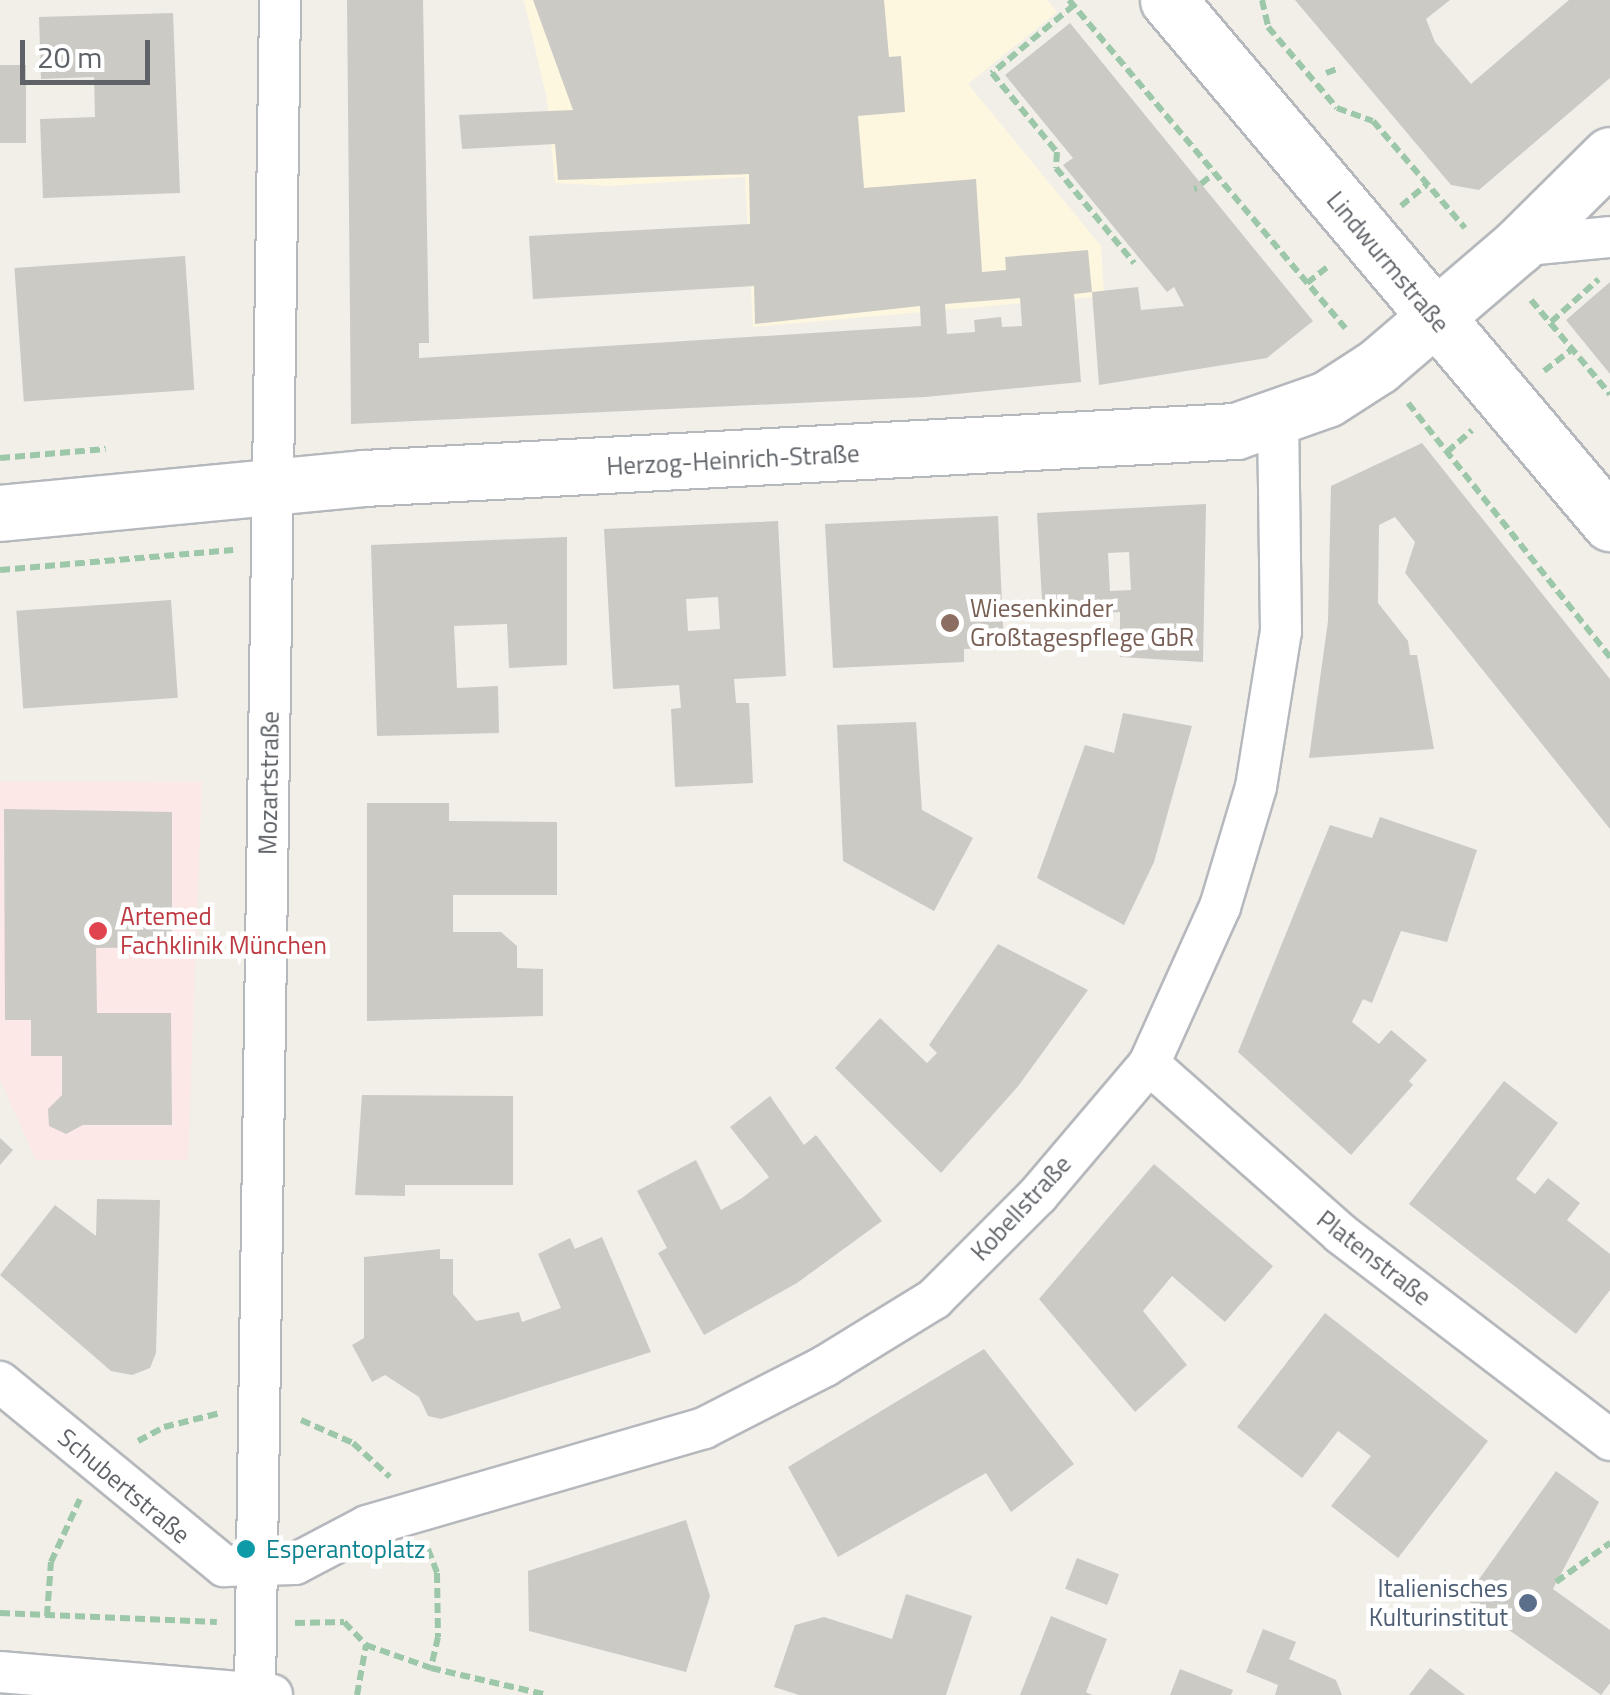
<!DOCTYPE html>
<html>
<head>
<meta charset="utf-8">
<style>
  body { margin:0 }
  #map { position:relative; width:1610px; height:1695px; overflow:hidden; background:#f1efe8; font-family:"Titillium Web",sans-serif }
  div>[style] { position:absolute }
  .commercial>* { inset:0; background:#fef7e0 }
  .medical>* { inset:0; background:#fce8e6 }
  .building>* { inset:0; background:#cccac5; transform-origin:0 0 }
  .path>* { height:6px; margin-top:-3px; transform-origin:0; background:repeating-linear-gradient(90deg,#9cc7a9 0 10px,transparent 0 15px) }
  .roads { filter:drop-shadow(2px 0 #b5b8bc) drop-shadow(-2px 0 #b5b8bc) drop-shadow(0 2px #b5b8bc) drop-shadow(0 -2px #b5b8bc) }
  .minor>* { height:40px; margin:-20px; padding:0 20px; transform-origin:20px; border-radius:20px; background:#fff }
  .secondary>* { height:55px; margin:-27.5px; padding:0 27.5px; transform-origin:27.5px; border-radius:27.5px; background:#fff }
  .dots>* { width:28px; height:28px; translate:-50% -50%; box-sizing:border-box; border:5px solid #fff; border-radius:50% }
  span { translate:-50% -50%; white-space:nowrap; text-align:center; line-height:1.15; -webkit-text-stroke:9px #fff; paint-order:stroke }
  .street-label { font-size:25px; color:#5f6368 }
  .education-label { font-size:25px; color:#785e54 }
  .left { translate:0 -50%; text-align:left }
  .health-label { font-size:25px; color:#be3a42 }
  .culture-label { font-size:25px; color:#0d838f }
  .service-label { font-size:25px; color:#4e5e75 }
  .right { translate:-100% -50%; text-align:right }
  .scale { position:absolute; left:20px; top:40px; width:130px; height:45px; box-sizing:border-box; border:5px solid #5f6368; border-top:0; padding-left:12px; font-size:30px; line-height:35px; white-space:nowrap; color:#5f6368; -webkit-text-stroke:8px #fff; paint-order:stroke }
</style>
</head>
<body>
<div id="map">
  <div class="commercial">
    <div style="clip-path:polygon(524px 0,1047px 0,1057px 12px,968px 84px,1101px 246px,1104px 296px,753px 327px,745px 177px,610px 186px,555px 183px,547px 100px)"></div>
  </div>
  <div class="medical">
    <div style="clip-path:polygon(0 781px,202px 782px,188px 1160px,36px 1160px,0 1080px)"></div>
  </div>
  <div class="building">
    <div style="clip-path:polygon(evenodd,347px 0,423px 0,429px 343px,419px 343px,419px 358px,921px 326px,920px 306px,755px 324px,754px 286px,533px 299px,529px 236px,750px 224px,749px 174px,558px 180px,555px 144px,462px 149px,459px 115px,573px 110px,533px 0,884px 0,889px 57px,901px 56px,905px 112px,858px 116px,864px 188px,976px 179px,982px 272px,1006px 270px,1005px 257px,1088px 250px,1092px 292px,1074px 294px,1081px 382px,925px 397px,351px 424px,347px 0,1020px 298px,1022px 326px,1002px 327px,1001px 317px,974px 320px,975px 332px,947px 334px,945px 304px,1020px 298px)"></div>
    <div style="clip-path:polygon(1295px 0,1450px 0,1426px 19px,1435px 42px,1471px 84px,1569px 0,1610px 0,1610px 78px,1479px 190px,1451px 185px)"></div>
    <div style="clip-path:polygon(173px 13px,180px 193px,43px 198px,40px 119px,95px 117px,94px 77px,41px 79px,39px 17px)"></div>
    <div style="clip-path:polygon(1070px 23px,1313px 321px,1267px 358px,1099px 385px,1092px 292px,1138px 287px,1141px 310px,1184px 306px,1174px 287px,1167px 292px,1063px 165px,1073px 158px,1005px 75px)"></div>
    <div style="left:0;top:65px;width:26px;height:78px"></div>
    <div style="left:185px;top:256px;width:134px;height:171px;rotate:86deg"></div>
    <div style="clip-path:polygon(1610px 282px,1610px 374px,1566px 320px)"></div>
    <div style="clip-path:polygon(1422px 443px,1610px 679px,1610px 829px,1405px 573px,1415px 542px,1395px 517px,1379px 525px,1378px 603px,1408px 641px,1410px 655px,1417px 655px,1434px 749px,1309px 758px,1328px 621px,1331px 486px)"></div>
    <div style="clip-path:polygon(evenodd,1206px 504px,1203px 662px,1120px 657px,1120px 612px,1043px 617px,1037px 513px,1206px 504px,1129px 552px,1131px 590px,1110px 591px,1108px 553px,1129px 552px)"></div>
    <div style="clip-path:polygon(998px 516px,1004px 647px,964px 649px,964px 662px,833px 668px,825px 524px)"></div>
    <div style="clip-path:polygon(evenodd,778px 521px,786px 676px,734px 679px,736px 703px,749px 703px,753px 783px,675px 787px,671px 709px,681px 708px,679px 685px,613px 689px,604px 529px,778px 521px,718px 597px,720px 629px,688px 631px,686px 599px,718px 597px)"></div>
    <div style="clip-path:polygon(567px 537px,567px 665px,509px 668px,507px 624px,454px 626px,457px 688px,498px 686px,499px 733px,377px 736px,371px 545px)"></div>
    <div style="left:171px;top:600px;width:98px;height:155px;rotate:86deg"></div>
    <div style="clip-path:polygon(1123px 713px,1192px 726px,1154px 862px,1124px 925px,1037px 878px,1085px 745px,1114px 753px)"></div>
    <div style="clip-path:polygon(916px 722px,922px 810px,973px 838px,934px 911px,843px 861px,837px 725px)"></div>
    <div style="clip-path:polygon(367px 803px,449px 803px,449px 821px,557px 822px,557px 895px,453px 895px,453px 932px,501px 932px,517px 946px,517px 968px,543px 969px,543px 1016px,367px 1021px)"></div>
    <div style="clip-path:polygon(4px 809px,172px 812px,172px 947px,96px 948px,97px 1013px,171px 1013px,172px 1125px,83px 1125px,66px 1134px,49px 1126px,48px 1109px,62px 1095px,62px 1056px,31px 1056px,31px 1020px,5px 1020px)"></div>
    <div style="clip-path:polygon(1380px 817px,1477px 850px,1447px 942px,1401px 931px,1372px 1003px,1363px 999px,1352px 1022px,1379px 1044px,1391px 1030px,1427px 1060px,1409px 1081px,1413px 1085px,1351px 1155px,1238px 1052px,1330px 825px,1372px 838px)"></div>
    <div style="clip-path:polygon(998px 944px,1088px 990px,1019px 1085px,941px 1173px,835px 1068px,880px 1018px,927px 1063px,937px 1053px,929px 1045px)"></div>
    <div style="clip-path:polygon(1504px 1081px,1558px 1123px,1516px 1179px,1535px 1194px,1548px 1178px,1580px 1203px,1567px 1220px,1610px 1254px,1610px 1290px,1576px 1334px,1409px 1204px)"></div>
    <div style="clip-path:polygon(362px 1095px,513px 1096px,513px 1185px,405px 1185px,405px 1196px,355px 1195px)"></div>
    <div style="clip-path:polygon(770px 1096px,804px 1145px,816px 1135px,882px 1221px,797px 1283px,704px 1335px,658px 1253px,667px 1248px,637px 1191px,696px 1160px,721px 1210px,742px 1198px,769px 1177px,730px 1127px)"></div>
    <div style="clip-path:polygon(0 1138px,13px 1150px,0 1165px)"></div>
    <div style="clip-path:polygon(1154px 1164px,1273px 1266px,1225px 1322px,1172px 1276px,1143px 1311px,1187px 1365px,1135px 1412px,1039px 1299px)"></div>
    <div style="clip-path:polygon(97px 1199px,160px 1200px,156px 1353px,150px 1368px,132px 1375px,111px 1371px,0 1275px,55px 1205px,96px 1236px)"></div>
    <div style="clip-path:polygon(602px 1237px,651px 1352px,441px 1419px,428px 1416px,419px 1397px,385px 1375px,372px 1382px,352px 1345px,364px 1338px,364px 1257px,440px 1249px,440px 1259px,453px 1259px,453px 1294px,476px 1321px,519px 1312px,522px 1322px,561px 1308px,538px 1254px,570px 1238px,575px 1249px)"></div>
    <div style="clip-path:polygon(1325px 1313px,1488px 1441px,1398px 1558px,1331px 1506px,1371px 1456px,1338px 1431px,1302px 1478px,1237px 1427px)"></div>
    <div style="clip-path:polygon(984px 1349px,1074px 1464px,1011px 1512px,986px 1473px,838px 1557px,788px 1467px)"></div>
    <div style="clip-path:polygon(1556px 1471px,1599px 1502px,1553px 1589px,1610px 1630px,1610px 1683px,1601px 1695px,1465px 1599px)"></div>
    <div style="clip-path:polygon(686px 1520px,710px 1596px,686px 1672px,529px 1631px,528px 1571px)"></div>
    <div style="left:1077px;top:1558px;width:45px;height:33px;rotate:21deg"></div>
    <div style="clip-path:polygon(906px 1594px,972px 1616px,946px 1695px,799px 1695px,774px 1687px,795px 1625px,824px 1617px,892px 1639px)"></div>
    <div style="clip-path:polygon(1051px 1616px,1107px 1639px,1086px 1692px,1092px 1695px,1020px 1695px)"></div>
    <div style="clip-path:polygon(1263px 1629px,1296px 1642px,1289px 1659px,1336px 1680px,1342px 1695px,1275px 1695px,1278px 1685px,1246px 1672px)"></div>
    <div style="clip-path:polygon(1430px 1668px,1465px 1695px,1409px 1695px)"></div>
    <div style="clip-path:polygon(1180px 1669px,1233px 1690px,1231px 1695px,1170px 1695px)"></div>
  </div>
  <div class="path">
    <div style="left:1069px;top:0;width:429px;rotate:49.9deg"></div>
    <div style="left:1262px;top:0;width:28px;rotate:77deg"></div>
    <div style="left:1268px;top:27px;width:106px;rotate:49.6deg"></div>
    <div style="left:1337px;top:108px;width:38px;rotate:20deg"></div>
    <div style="left:1373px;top:121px;width:141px;rotate:49.3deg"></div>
    <div style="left:1074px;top:5px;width:107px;rotate:140.3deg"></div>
    <div style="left:992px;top:73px;width:102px;rotate:50.6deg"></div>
    <div style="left:1057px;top:152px;width:16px;rotate:94deg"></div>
    <div style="left:1056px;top:168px;width:123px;rotate:50.6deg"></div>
    <div style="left:1326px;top:73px;width:15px;rotate:-20deg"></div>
    <div style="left:1201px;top:184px;width:16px;rotate:-40deg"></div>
    <div style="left:1194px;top:189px;width:3px;rotate:-18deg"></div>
    <div style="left:1401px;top:206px;width:34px;rotate:-40deg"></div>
    <div style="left:1307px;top:283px;width:29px;rotate:-38deg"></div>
    <div style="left:1531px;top:300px;width:123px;rotate:50deg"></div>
    <div style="left:1551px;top:322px;width:64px;rotate:-41.9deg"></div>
    <div style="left:1544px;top:371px;width:36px;rotate:-38deg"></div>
    <div style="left:1408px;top:403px;width:325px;rotate:51.5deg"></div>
    <div style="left:1447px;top:452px;width:33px;rotate:-41deg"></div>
    <div style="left:0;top:458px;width:106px;rotate:-4.9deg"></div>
    <div style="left:0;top:570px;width:234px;rotate:-4.9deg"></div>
    <div style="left:301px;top:1420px;width:57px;rotate:23.9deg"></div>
    <div style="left:353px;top:1443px;width:50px;rotate:42.6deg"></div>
    <div style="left:138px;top:1441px;width:30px;rotate:-28deg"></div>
    <div style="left:164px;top:1427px;width:58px;rotate:-14deg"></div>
    <div style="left:428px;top:1549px;width:26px;rotate:69deg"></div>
    <div style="left:437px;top:1573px;width:64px;rotate:89.1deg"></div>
    <div style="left:438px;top:1637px;width:32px;rotate:103deg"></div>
    <div style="left:1556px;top:1582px;width:67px;rotate:-35.8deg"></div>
    <div style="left:0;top:1613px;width:217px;rotate:2.4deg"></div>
    <div style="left:47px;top:1616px;width:54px;rotate:-85.8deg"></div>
    <div style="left:51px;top:1562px;width:69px;rotate:-65.3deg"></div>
    <div style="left:295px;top:1623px;width:49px;rotate:-1.2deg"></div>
    <div style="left:344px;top:1622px;width:32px;rotate:46deg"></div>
    <div style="left:366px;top:1645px;width:69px;rotate:19.5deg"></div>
    <div style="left:431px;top:1668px;width:119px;rotate:13.1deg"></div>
    <div style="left:357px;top:1695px;width:51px;rotate:-79.8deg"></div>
  </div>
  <div class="roads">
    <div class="minor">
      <div style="left:1518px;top:246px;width:92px;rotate:-5.6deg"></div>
      <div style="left:1149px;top:1064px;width:256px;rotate:41.5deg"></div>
      <div style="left:1341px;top:1234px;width:339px;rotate:37.4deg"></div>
      <div style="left:0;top:1382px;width:290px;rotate:39.4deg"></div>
      <div style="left:224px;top:1566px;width:71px;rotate:-1.6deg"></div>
      <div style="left:295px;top:1564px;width:81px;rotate:-27.8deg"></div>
      <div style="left:367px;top:1526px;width:351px;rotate:-16.2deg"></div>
      <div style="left:704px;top:1428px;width:136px;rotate:-27.1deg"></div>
      <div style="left:825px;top:1366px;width:128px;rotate:-31.6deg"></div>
      <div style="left:934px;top:1299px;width:147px;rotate:-45deg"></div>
      <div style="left:1038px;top:1195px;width:172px;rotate:-49.7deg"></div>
      <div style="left:1149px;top:1064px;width:172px;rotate:-65.7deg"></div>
      <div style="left:1220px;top:907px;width:125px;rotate:-73.3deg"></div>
      <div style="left:1256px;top:787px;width:158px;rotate:-80.9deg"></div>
      <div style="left:1281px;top:631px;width:212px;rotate:-90.8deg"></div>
      <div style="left:0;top:1672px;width:273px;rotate:4.8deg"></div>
      <div style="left:255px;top:1691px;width:1691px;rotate:-89.15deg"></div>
    </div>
    <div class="secondary">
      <div style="left:1168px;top:0;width:685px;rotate:49.8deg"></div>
      <div style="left:0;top:513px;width:366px;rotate:-5.5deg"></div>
      <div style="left:364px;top:478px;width:873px;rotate:-3.09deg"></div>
      <div style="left:1236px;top:431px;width:96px;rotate:-19.4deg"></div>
      <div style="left:1327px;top:399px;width:61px;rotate:-32.9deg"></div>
      <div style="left:1378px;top:366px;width:184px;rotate:-40.6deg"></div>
      <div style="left:1518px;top:246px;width:129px;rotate:-44.7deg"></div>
    </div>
  </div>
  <div class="dots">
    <div style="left:950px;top:623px;background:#8d6e63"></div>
    <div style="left:98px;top:931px;background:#e0444e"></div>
    <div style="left:246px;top:1549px;background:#0f9aa8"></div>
    <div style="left:1528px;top:1603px;background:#5c6f8a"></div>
  </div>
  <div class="street-label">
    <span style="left:1388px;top:262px;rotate:50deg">Lindwurmstraße</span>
    <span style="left:733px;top:460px;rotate:-3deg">Herzog-Heinrich-Straße</span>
    <span style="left:269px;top:783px;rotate:-89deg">Mozartstraße</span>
    <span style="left:1021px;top:1208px;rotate:-47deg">Kobellstraße</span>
    <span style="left:1374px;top:1258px;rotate:38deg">Platenstraße</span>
    <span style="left:124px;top:1486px;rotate:40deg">Schubertstraße</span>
  </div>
  <div class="education-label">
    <span class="left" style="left:970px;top:623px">Wiesenkinder<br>Großtagespflege GbR</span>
  </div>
  <div class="health-label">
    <span class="left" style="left:120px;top:931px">Artemed<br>Fachklinik München</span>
  </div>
  <div class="culture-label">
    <span class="left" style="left:266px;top:1549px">Esperantoplatz</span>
  </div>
  <div class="service-label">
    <span class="right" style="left:1508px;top:1603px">Italienisches<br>Kulturinstitut</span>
  </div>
  <div class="scale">20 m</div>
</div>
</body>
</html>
